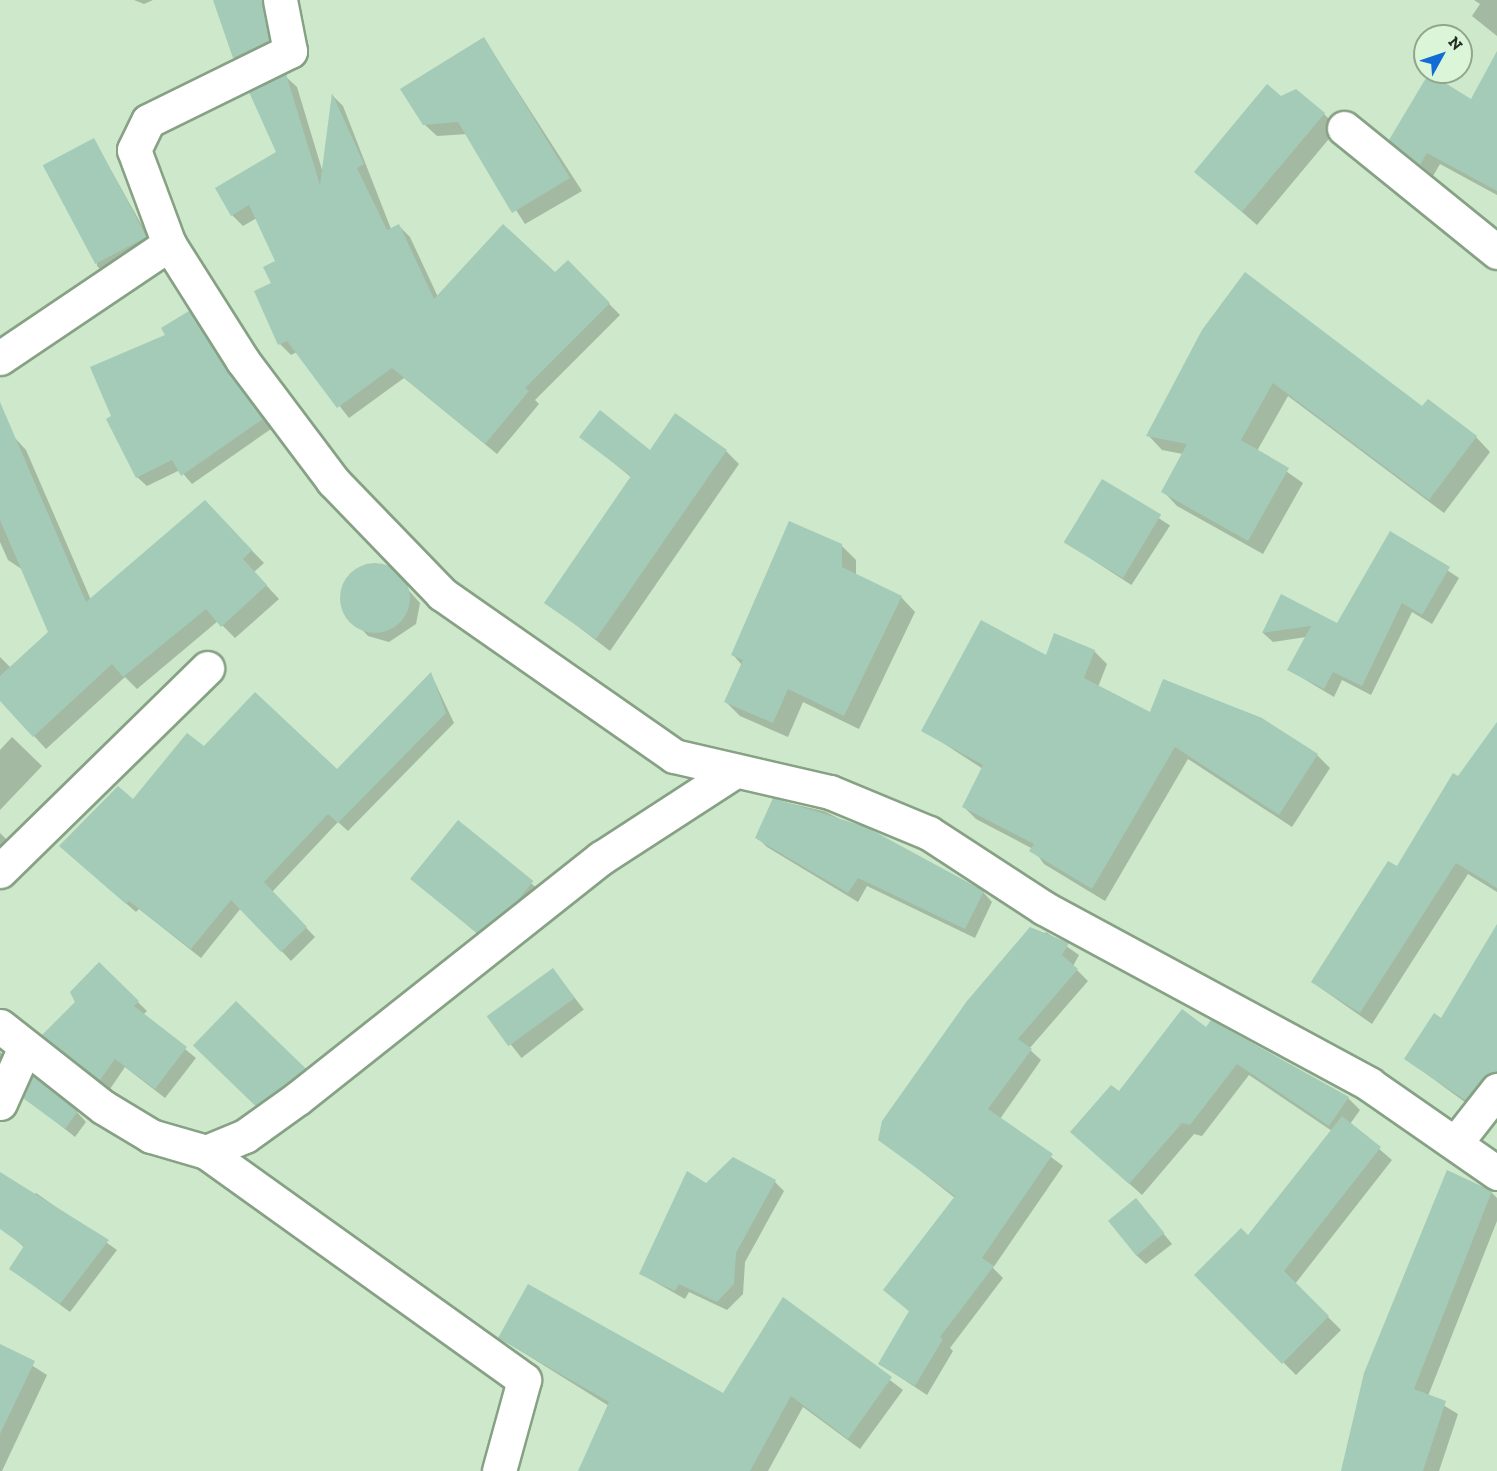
<!DOCTYPE html>
<html>
<head>
<meta charset="utf-8">
<style>
  body { margin:0 }
  #map { position:relative; width:1497px; height:1471px; overflow:hidden; background:#cde8ca; font-family:"Zilla Slab",serif }
  div>[style] { position:absolute }
  .shadow>* { inset:0; background:#0003; transform-origin:0 0 }
  .building>* { inset:0; background:#a3cbb8; transform-origin:0 0 }
  .round { border-radius:50% }
  .roads { filter:drop-shadow(2px 0 #87a185) drop-shadow(-2px 0 #87a185) drop-shadow(0 2px #87a185) drop-shadow(0 -2px #87a185) }
  .minor>* { height:33px; margin:-16.5px; padding:0 16.5px; transform-origin:16.5px; border-radius:16.5px; background:#fff }
  span { translate:-50% -50%; white-space:nowrap; text-align:center; line-height:1.15; -webkit-text-stroke:5px #daf5d7; paint-order:stroke }
  .north { position:absolute; left:1413px; top:24px; width:60px; height:60px; box-sizing:border-box; background:#daf5d7; border:2px solid #91a58f; border-radius:50%; rotate:50deg; font-size:16px; font-weight:700; line-height:24px; text-align:center; color:#232d22 }
  .north::after { content:''; display:block; margin:auto; width:21px; height:27px; background:#126cd5; clip-path:polygon(50% 0,100% 100%,50% 72%,0 100%) }
</style>
</head>
<body>
<div id="map">
  <div class="shadow">
    <div style="clip-path:polygon(134px 0,153px 0,144px 4px)"></div>
    <div style="clip-path:polygon(216px 0,267px 0,278px 50px,244px 67px,234px 57px)"></div>
    <div style="clip-path:polygon(1474px 0,1497px 0,1497px 36px,1472px 16px,1480px 4px)"></div>
    <div style="clip-path:polygon(484px 39px,582px 191px,525px 224px,467px 134px,437px 136px,424px 124px)"></div>
    <div style="clip-path:polygon(1497px 54px,1497px 195px,1440px 164px,1433px 176px,1391px 140px,1471px 101px)"></div>
    <div style="clip-path:polygon(285px 76px,297px 87px,323px 173px,333px 96px,343px 106px,391px 229px,399px 226px,410px 237px,438px 297px,555px 274px,568px 262px,620px 315px,535px 400px,539px 404px,497px 454px,404px 378px,349px 418px,297px 352px,291px 355px,280px 344px,273px 284px,277px 262px,257px 218px,243px 226px,232px 215px,278px 153px)"></div>
    <div style="clip-path:polygon(1281px 97px,1324px 114px,1338px 128px,1257px 225px,1196px 172px)"></div>
    <div style="clip-path:polygon(94px 140px,154px 247px,106px 275px,97px 266px)"></div>
    <div style="clip-path:polygon(189px 313px,271px 429px,192px 484px,180px 470px,147px 486px,137px 477px,113px 417px)"></div>
    <div style="clip-path:polygon(1203px 331px,1476px 437px,1490px 452px,1444px 513px,1288px 396px,1257px 451px,1303px 483px,1263px 554px,1177px 506px,1163px 491px,1183px 454px,1162px 450px,1148px 435px)"></div>
    <div style="clip-path:polygon(581px 436px,650px 452px,726px 451px,739px 464px,610px 651px,546px 602px,632px 478px)"></div>
    <div style="clip-path:polygon(14px 437px,26px 450px,91px 600px,205px 502px,264px 563px,254px 572px,279px 599px,235px 638px,218px 621px,137px 689px,125px 677px,46px 749px,0 699px,0 657px,11px 668px,50px 633px,23px 570px,8px 560px,0 542px,0 443px)"></div>
    <div style="left:1103px;top:482px;width:80px;height:71px;rotate:33deg"></div>
    <div style="clip-path:polygon(1391px 533px,1459px 578px,1432px 624px,1412px 612px,1371px 695px,1342px 680px,1334px 697px,1289px 670px,1306px 637px,1273px 642px,1263px 633px,1282px 596px,1338px 625px)"></div>
    <div style="clip-path:polygon(842px 546px,856px 560px,856px 575px,901px 597px,915px 612px,859px 729px,803px 702px,788px 737px,740px 716px,726px 702px,742px 665px,733px 655px)"></div>
    <div style="clip-path:polygon(366px 564px,386px 565px,420px 603px,416px 624px,389px 642px,368px 636px,343px 609px,342px 587px)"></div>
    <div style="clip-path:polygon(1094px 651px,1107px 664px,1098px 687px,1150px 714px,1230px 706px,1317px 755px,1330px 768px,1292px 827px,1188px 759px,1105px 901px,1044px 864px,1033px 849px,976px 819px,963px 806px,983px 769px,923px 730px,1046px 657px)"></div>
    <div style="clip-path:polygon(431px 674px,454px 723px,348px 831px,338px 822px,272px 892px,315px 937px,291px 961px,241px 908px,201px 958px,139px 909px,136px 912px,70px 855px,204px 748px,337px 771px)"></div>
    <div style="clip-path:polygon(12px 737px,42px 766px,0 810px,0 750px)"></div>
    <div style="clip-path:polygon(1497px 753px,1497px 892px,1468px 874px,1372px 1024px,1312px 982px,1459px 786px)"></div>
    <div style="clip-path:polygon(774px 800px,824px 811px,983px 892px,992px 902px,975px 938px,867px 886px,858px 902px,767px 847px,757px 837px)"></div>
    <div style="left:458px;top:822px;width:116px;height:73px;rotate:40deg"></div>
    <div style="clip-path:polygon(0 833px,15px 848px,0 866px)"></div>
    <div style="clip-path:polygon(1497px 928px,1497px 1089px,1477px 1111px,1406px 1059px,1442px 1020px)"></div>
    <div style="clip-path:polygon(1046px 932px,1079px 955px,1073px 966px,1088px 981px,1029px 1049px,1041px 1060px,1000px 1119px,1063px 1166px,993px 1268px,1003px 1278px,950px 1348px,953px 1351px,927px 1395px,880px 1364px,910px 1312px,885px 1290px,955px 1198px,880px 1139px)"></div>
    <div style="clip-path:polygon(99px 964px,147px 1011px,143px 1015px,196px 1058px,165px 1098px,125px 1067px,110px 1089px,44px 1035px,77px 1002px)"></div>
    <div style="left:553px;top:970px;width:50px;height:79px;rotate:52deg"></div>
    <div style="left:236px;top:1003px;width:108px;height:59px;rotate:44deg"></div>
    <div style="clip-path:polygon(1206px 1030px,1348px 1098px,1360px 1110px,1350px 1124px,1392px 1160px,1295px 1284px,1341px 1330px,1296px 1375px,1196px 1275px,1248px 1237px,1332px 1131px,1249px 1075px,1202px 1136px,1194px 1134px,1142px 1195px,1072px 1132px)"></div>
    <div style="clip-path:polygon(0 1052px,11px 1063px,0 1081px)"></div>
    <div style="clip-path:polygon(25px 1097px,77px 1112px,86px 1122px,75px 1137px)"></div>
    <div style="clip-path:polygon(0 1181px,32px 1197px,36px 1193px,117px 1250px,70px 1312px,11px 1269px,25px 1248px,8px 1233px,0 1211px)"></div>
    <div style="clip-path:polygon(775px 1182px,784px 1191px,745px 1262px,743px 1294px,727px 1310px,689px 1292px,685px 1299px,641px 1274px,706px 1185px)"></div>
    <div style="clip-path:polygon(1491px 1192px,1497px 1198px,1497px 1221px,1428px 1396px,1458px 1414px,1439px 1471px,1342px 1471px,1365px 1373px)"></div>
    <div style="clip-path:polygon(1136px 1200px,1172px 1244px,1146px 1264px,1136px 1255px)"></div>
    <div style="clip-path:polygon(783px 1299px,903px 1390px,860px 1449px,803px 1407px,768px 1471px,579px 1471px,609px 1406px,500px 1338px,723px 1395px)"></div>
    <div style="clip-path:polygon(0 1345px,47px 1375px,2px 1471px,0 1471px)"></div>
  </div>
  <div class="building">
    <div style="clip-path:polygon(213px 0,262px 0,269px 41px,233px 58px)"></div>
    <div style="clip-path:polygon(484px 37px,570px 178px,512px 213px,458px 122px,423px 125px,400px 89px)"></div>
    <div style="clip-path:polygon(1497px 51px,1497px 191px,1427px 153px,1420px 165px,1389px 140px,1429px 73px,1471px 99px)"></div>
    <div style="clip-path:polygon(286px 74px,320px 185px,332px 93px,364px 164px,357px 168px,387px 230px,399px 224px,434px 299px,503px 224px,555px 272px,568px 260px,610px 303px,525px 388px,529px 391px,485px 444px,392px 368px,337px 408px,287px 341px,278px 345px,254px 291px,271px 283px,263px 267px,275px 261px,249px 205px,231px 216px,215px 188px,276px 152px,249px 92px)"></div>
    <div style="clip-path:polygon(1267px 84px,1281px 96px,1296px 89px,1325px 113px,1242px 212px,1194px 172px)"></div>
    <div style="left:94px;top:138px;width:112px;height:58px;rotate:62deg"></div>
    <div style="clip-path:polygon(1245px 272px,1422px 406px,1428px 399px,1477px 436px,1429px 500px,1273px 383px,1241px 440px,1289px 468px,1248px 541px,1161px 492px,1187px 444px,1146px 436px,1202px 330px)"></div>
    <div style="clip-path:polygon(189px 311px,263px 419px,181px 476px,172px 460px,136px 478px,106px 419px,111px 416px,90px 367px,165px 335px,161px 328px)"></div>
    <div style="clip-path:polygon(0 402px,86px 602px,205px 500px,252px 550px,243px 559px,267px 585px,221px 627px,206px 609px,123px 677px,112px 664px,33px 737px,0 701px,0 676px,48px 632px,0 520px)"></div>
    <div style="clip-path:polygon(600px 410px,650px 450px,675px 413px,727px 450px,596px 639px,544px 603px,631px 476px,579px 437px)"></div>
    <div style="left:1102px;top:479px;width:69px;height:74px;rotate:31deg"></div>
    <div style="clip-path:polygon(789px 521px,842px 544px,842px 567px,902px 596px,844px 716px,788px 689px,773px 723px,724px 702px,743px 660px,731px 655px)"></div>
    <div style="clip-path:polygon(1390px 531px,1450px 567px,1422px 615px,1402px 603px,1362px 686px,1333px 672px,1324px 689px,1287px 670px,1311px 626px,1262px 633px,1281px 594px,1337px 623px)"></div>
    <div class="round" style="left:340px;top:563px;width:70px;height:70px"></div>
    <div style="clip-path:polygon(981px 620px,1046px 655px,1054px 633px,1095px 650px,1084px 678px,1150px 712px,1163px 679px,1262px 718px,1318px 754px,1279px 815px,1175px 747px,1092px 889px,1029px 851px,1034px 844px,962px 807px,983px 765px,921px 731px)"></div>
    <div style="clip-path:polygon(431px 672px,446px 713px,338px 823px,328px 814px,264px 882px,307px 927px,281px 952px,231px 900px,191px 949px,129px 901px,126px 904px,59px 846px,118px 786px,133px 799px,187px 733px,204px 746px,255px 692px,337px 769px)"></div>
    <div style="clip-path:polygon(1497px 722px,1497px 888px,1456px 863px,1360px 1013px,1311px 982px,1388px 861px,1397px 866px,1453px 773px,1458px 776px)"></div>
    <div style="clip-path:polygon(773px 798px,866px 827px,984px 891px,965px 929px,858px 878px,848px 893px,755px 838px)"></div>
    <div style="left:458px;top:820px;width:97px;height:76px;rotate:39deg"></div>
    <div style="clip-path:polygon(1497px 924px,1497px 1071px,1483px 1078px,1465px 1100px,1404px 1059px,1434px 1013px,1441px 1018px)"></div>
    <div style="clip-path:polygon(1030px 927px,1069px 943px,1062px 955px,1078px 969px,1018px 1039px,1032px 1049px,988px 1109px,1053px 1154px,982px 1258px,994px 1266px,940px 1337px,943px 1339px,915px 1386px,878px 1364px,909px 1311px,883px 1290px,955px 1196px,878px 1140px,882px 1121px,967px 1001px)"></div>
    <div style="clip-path:polygon(99px 962px,139px 1001px,134px 1006px,187px 1047px,155px 1089px,115px 1059px,100px 1080px,42px 1035px,75px 1002px,70px 992px)"></div>
    <div style="left:553px;top:968px;width:37px;height:82px;rotate:54deg"></div>
    <div style="left:236px;top:1001px;width:97px;height:62px;rotate:44deg"></div>
    <div style="clip-path:polygon(1182px 1009px,1206px 1027px,1211px 1020px,1349px 1097px,1329px 1126px,1237px 1064px,1190px 1125px,1182px 1123px,1129px 1184px,1070px 1132px,1111px 1085px,1119px 1091px)"></div>
    <div style="clip-path:polygon(33px 1076px,78px 1111px,65px 1129px,23px 1098px)"></div>
    <div style="clip-path:polygon(1342px 1116px,1381px 1147px,1284px 1271px,1329px 1316px,1282px 1364px,1194px 1275px,1241px 1228px,1248px 1235px)"></div>
    <div style="clip-path:polygon(733px 1157px,776px 1180px,736px 1253px,734px 1284px,717px 1302px,679px 1284px,675px 1291px,639px 1274px,687px 1171px,706px 1183px)"></div>
    <div style="clip-path:polygon(1447px 1170px,1492px 1191px,1414px 1389px,1446px 1401px,1423px 1471px,1341px 1471px,1364px 1373px)"></div>
    <div style="clip-path:polygon(0 1172px,109px 1240px,60px 1304px,9px 1269px,24px 1246px,0 1229px)"></div>
    <div style="left:1136px;top:1198px;width:45px;height:36px;rotate:51deg"></div>
    <div style="clip-path:polygon(528px 1284px,723px 1393px,783px 1297px,892px 1377px,848px 1439px,791px 1396px,750px 1471px,578px 1471px,609px 1402px,498px 1338px)"></div>
    <div style="clip-path:polygon(0 1344px,35px 1361px,0 1434px)"></div>
  </div>
  <div class="roads">
    <div class="minor">
      <div style="left:280px;top:0;width:52px;rotate:78.9deg"></div>
      <div style="left:290px;top:51px;width:158px;rotate:153.8deg"></div>
      <div style="left:148px;top:121px;width:32px;rotate:116deg"></div>
      <div style="left:134px;top:150px;width:100px;rotate:69.6deg"></div>
      <div style="left:169px;top:244px;width:138px;rotate:57.7deg"></div>
      <div style="left:243px;top:361px;width:150px;rotate:53.1deg"></div>
      <div style="left:333px;top:481px;width:157px;rotate:46deg"></div>
      <div style="left:442px;top:594px;width:283px;rotate:34.9deg"></div>
      <div style="left:674px;top:756px;width:160px;rotate:13deg"></div>
      <div style="left:830px;top:792px;width:107px;rotate:22.5deg"></div>
      <div style="left:929px;top:833px;width:137px;rotate:33.1deg"></div>
      <div style="left:1044px;top:908px;width:370px;rotate:28.4deg"></div>
      <div style="left:1369px;top:1084px;width:156px;rotate:34.8deg"></div>
      <div style="left:1344px;top:128px;width:197px;rotate:39deg"></div>
      <div style="left:0;top:358px;width:204px;rotate:-34deg"></div>
      <div style="left:0;top:871px;width:290px;rotate:-44.4deg"></div>
      <div style="left:0;top:1026px;width:131px;rotate:38.2deg"></div>
      <div style="left:103px;top:1107px;width:56px;rotate:31.1deg"></div>
      <div style="left:151px;top:1136px;width:57px;rotate:16.2deg"></div>
      <div style="left:206px;top:1152px;width:42px;rotate:-22.3deg"></div>
      <div style="left:245px;top:1136px;width:65px;rotate:-35.6deg"></div>
      <div style="left:298px;top:1098px;width:387px;rotate:-38.4deg"></div>
      <div style="left:601px;top:858px;width:160px;rotate:-33deg"></div>
      <div style="left:0;top:1103px;width:61px;rotate:-65.9deg"></div>
      <div style="left:1457px;top:1141px;width:65px;rotate:-51.9deg"></div>
      <div style="left:206px;top:1152px;width:391px;rotate:35.6deg"></div>
      <div style="left:524px;top:1380px;width:94px;rotate:105.4deg"></div>
    </div>
  </div>
  <div class="north">N</div>
</div>
</body>
</html>
